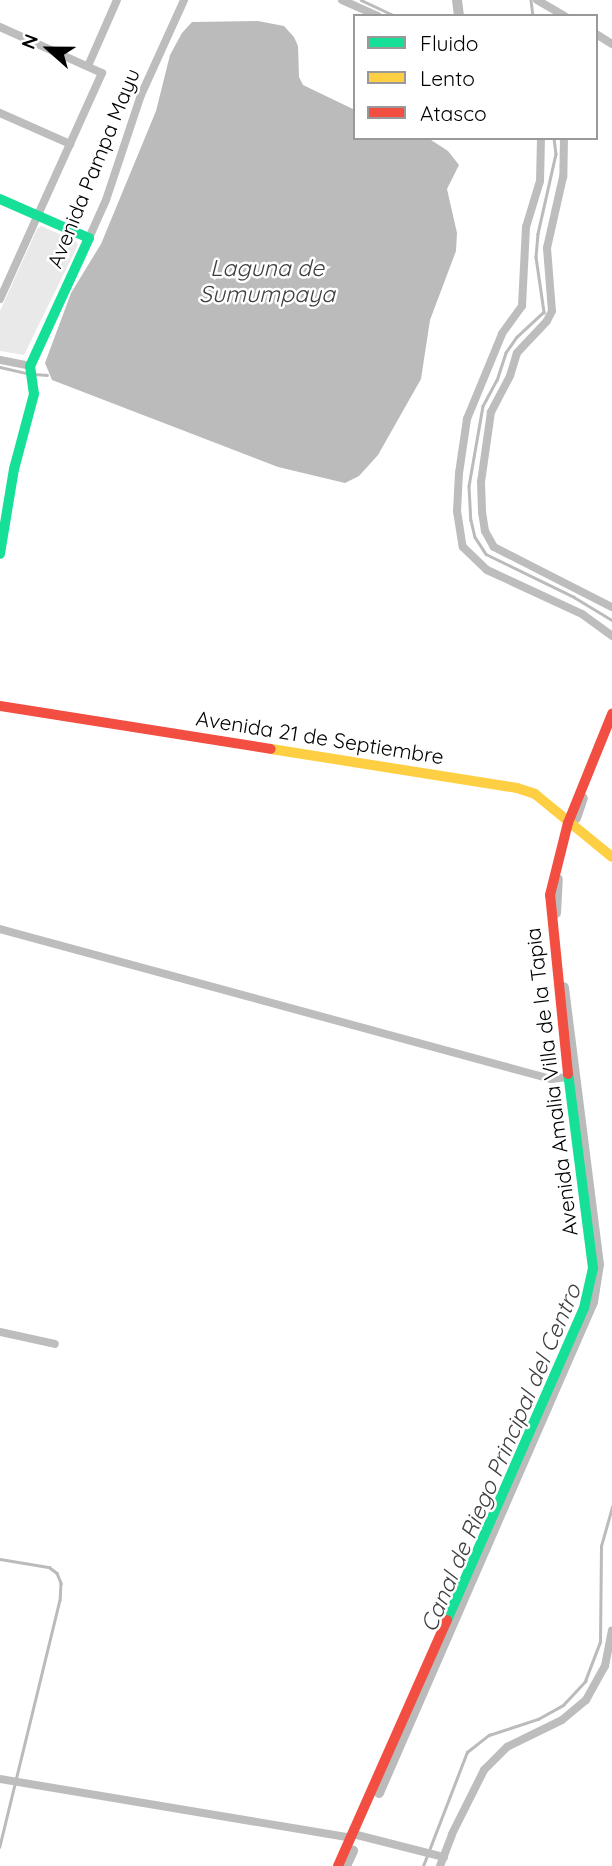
<!DOCTYPE html>
<html>
<head>
<meta charset="utf-8">
<style>
  body { margin:0 }
  #map { position:relative; width:612px; height:1866px; overflow:hidden; background:#fff; font-family:Quicksand,sans-serif }
  div>[style] { position:absolute }
  .green>* { inset:0; background:#e9e9e9 }
  .water>* { inset:0; background:#bbb }
  .stream>* { height:2.5px; margin:-1.25px; padding:0 1.25px; transform-origin:1.25px; border-radius:1.25px; background:#bbb }
  .canal>* { height:10px; margin:-5px; padding:0 5px; transform-origin:5px; border-radius:5px; background:#bbb }
  .street>* { height:8px; margin:-4px; padding:0 4px; transform-origin:4px; border-radius:4px; background:#bdbdbd }
  .fast>* { height:10px; margin:-5px; padding:0 5px; transform-origin:5px; border-radius:5px; background:#16e098 }
  .slow>* { height:10px; margin:-5px; padding:0 5px; transform-origin:5px; border-radius:5px; background:#ffcf43 }
  .jam>* { height:10px; margin:-5px; padding:0 5px; transform-origin:5px; border-radius:5px; background:#f24e42 }
  span { translate:-50% -50%; white-space:nowrap; text-align:center; line-height:1.15; -webkit-text-stroke:5px #fff; paint-order:stroke }
  .street-label { font-size:21px; color:#000 }
  .water-label { font-size:23px; color:#3f3f3f; font-style:italic }
  .legend { position:absolute; left:353px; top:14px; width:245px; height:126px; box-sizing:border-box; background:#fff; border:2px solid #999; margin:0; padding:9px 12px; list-style:none; font-size:21px; color:#000 }
  .legend li { display:flex; align-items:center; gap:14px; height:35px }
  .legend b { width:35px; border:2px solid #999 }
  .north { position:absolute; left:14px; top:14px; width:70px; height:70px; -webkit-text-stroke:5px #fff; paint-order:stroke; rotate:291deg; font-size:19px; font-weight:700; line-height:28px; text-align:center; color:#000 }
  .north::after { content:''; display:block; margin:auto; width:24px; height:32px; background:#000; clip-path:polygon(50% 0,100% 100%,50% 72%,0 100%) }
</style>
</head>
<body>
<div id="map">
  <div class="green">
    <div style="clip-path:polygon(41px 226px,76px 241px,78px 245px,24px 355px,0 351px,0 311px,37px 229px)"></div>
  </div>
  <div class="water">
    <div style="clip-path:polygon(258px 21px,284px 26px,294px 37px,298px 46px,299px 77px,303px 85px,355px 110px,355px 138px,428px 138px,448px 151px,459px 165px,447px 189px,457px 233px,456px 251px,430px 320px,421px 379px,378px 455px,359px 476px,345px 483px,278px 467px,52px 380px,45px 363px,71px 293px,101px 244px,156px 111px,170px 55px,182px 33px,192px 22px)"></div>
  </div>
  <div class="stream">
    <div style="left:361px;top:0;width:38px;rotate:25deg"></div>
    <div style="left:531px;top:0;width:16px;rotate:83deg"></div>
    <div style="left:554px;top:138px;width:16px;rotate:83deg"></div>
    <div style="left:556px;top:154px;width:82px;rotate:102.7deg"></div>
    <div style="left:538px;top:234px;width:23px;rotate:95deg"></div>
    <div style="left:536px;top:257px;width:56px;rotate:81.7deg"></div>
    <div style="left:544px;top:312px;width:37px;rotate:137deg"></div>
    <div style="left:517px;top:337px;width:19px;rotate:125deg"></div>
    <div style="left:506px;top:353px;width:28px;rotate:108deg"></div>
    <div style="left:497px;top:380px;width:30px;rotate:118deg"></div>
    <div style="left:483px;top:406px;width:81px;rotate:99.9deg"></div>
    <div style="left:469px;top:486px;width:34px;rotate:87deg"></div>
    <div style="left:471px;top:520px;width:17px;rotate:77deg"></div>
    <div style="left:475px;top:537px;width:20px;rotate:57deg"></div>
    <div style="left:486px;top:554px;width:98px;rotate:26deg"></div>
    <div style="left:574px;top:597px;width:44px;rotate:31.2deg"></div>
    <div style="left:0;top:367px;width:28px;rotate:13deg"></div>
    <div style="left:34px;top:374px;width:13px;rotate:4deg"></div>
    <div style="left:0;top:1559px;width:50px;rotate:9.3deg"></div>
    <div style="left:49px;top:1567px;width:10px;rotate:37deg"></div>
    <div style="left:57px;top:1573px;width:11px;rotate:68deg"></div>
    <div style="left:61px;top:1583px;width:17px;rotate:93deg"></div>
    <div style="left:60px;top:1600px;width:254px;rotate:103.7deg"></div>
    <div style="left:423px;top:1866px;width:122px;rotate:-68.9deg"></div>
    <div style="left:467px;top:1752px;width:28px;rotate:-38deg"></div>
    <div style="left:489px;top:1735px;width:52px;rotate:-18.1deg"></div>
    <div style="left:538px;top:1719px;width:29px;rotate:-29deg"></div>
    <div style="left:563px;top:1705px;width:33px;rotate:-47deg"></div>
    <div style="left:585px;top:1681px;width:42px;rotate:-69deg"></div>
    <div style="left:600px;top:1642px;width:96px;rotate:-89.4deg"></div>
    <div style="left:601px;top:1546px;width:41px;rotate:-74.2deg"></div>
  </div>
  <div class="canal">
    <div style="left:457px;top:0;width:16px;rotate:83deg"></div>
    <div style="left:576px;top:818px;width:21px;rotate:-71deg"></div>
    <div style="left:556px;top:913px;width:34px;rotate:-87deg"></div>
    <div style="left:379px;top:1793px;width:536px;rotate:-66.45deg"></div>
    <div style="left:593px;top:1302px;width:37px;rotate:-81deg"></div>
    <div style="left:599px;top:1265px;width:280px;rotate:-97.2deg"></div>
    <div style="left:346px;top:1866px;width:17px;rotate:-65deg"></div>
  </div>
  <div class="street">
    <div style="left:342px;top:0;width:39px;rotate:24deg"></div>
    <div style="left:537px;top:0;width:32px;rotate:30deg"></div>
    <div style="left:0;top:27px;width:112px;rotate:24.3deg"></div>
    <div style="left:102px;top:73px;width:248px;rotate:114.3deg"></div>
    <div style="left:596px;top:34px;width:19px;rotate:32deg"></div>
    <div style="left:88px;top:66px;width:72px;rotate:-66.3deg"></div>
    <div style="left:0;top:113px;width:77px;rotate:23.9deg"></div>
    <div style="left:541px;top:138px;width:43px;rotate:91.3deg"></div>
    <div style="left:540px;top:181px;width:48px;rotate:106.9deg"></div>
    <div style="left:526px;top:227px;width:79px;rotate:92.9deg"></div>
    <div style="left:522px;top:306px;width:34px;rotate:126deg"></div>
    <div style="left:502px;top:334px;width:92px;rotate:112.4deg"></div>
    <div style="left:467px;top:419px;width:55px;rotate:98.4deg"></div>
    <div style="left:459px;top:473px;width:38px;rotate:93deg"></div>
    <div style="left:457px;top:511px;width:36px;rotate:81deg"></div>
    <div style="left:463px;top:547px;width:33px;rotate:44deg"></div>
    <div style="left:487px;top:570px;width:105px;rotate:24.9deg"></div>
    <div style="left:582px;top:614px;width:37px;rotate:36deg"></div>
    <div style="left:564px;top:138px;width:39px;rotate:91deg"></div>
    <div style="left:563px;top:177px;width:73px;rotate:102.7deg"></div>
    <div style="left:547px;top:248px;width:63px;rotate:85.5deg"></div>
    <div style="left:552px;top:311px;width:11px;rotate:117deg"></div>
    <div style="left:547px;top:321px;width:44px;rotate:133.2deg"></div>
    <div style="left:517px;top:353px;width:24px;rotate:107deg"></div>
    <div style="left:510px;top:376px;width:41px;rotate:117.8deg"></div>
    <div style="left:491px;top:412px;width:71px;rotate:98.1deg"></div>
    <div style="left:481px;top:482px;width:30px;rotate:88deg"></div>
    <div style="left:482px;top:512px;width:19px;rotate:81deg"></div>
    <div style="left:485px;top:531px;width:18px;rotate:61deg"></div>
    <div style="left:494px;top:547px;width:132px;rotate:27deg"></div>
    <div style="left:89px;top:238px;width:42px;rotate:-65.9deg"></div>
    <div style="left:106px;top:200px;width:111px;rotate:-71.6deg"></div>
    <div style="left:141px;top:95px;width:104px;rotate:-65.6deg"></div>
    <div style="left:0;top:360px;width:31px;rotate:11deg"></div>
    <div style="left:0;top:929px;width:571px;rotate:15.23deg"></div>
    <div style="left:551px;top:1079px;width:17px;rotate:-7deg"></div>
    <div style="left:0;top:1332px;width:56px;rotate:12.3deg"></div>
    <div style="left:0;top:1779px;width:356px;rotate:9.5deg"></div>
    <div style="left:353px;top:1834px;width:94px;rotate:14.2deg"></div>
    <div style="left:440px;top:1866px;width:34px;rotate:-69deg"></div>
    <div style="left:452px;top:1834px;width:72px;rotate:-63.4deg"></div>
    <div style="left:484px;top:1770px;width:33px;rotate:-45deg"></div>
    <div style="left:507px;top:1747px;width:61px;rotate:-26.1deg"></div>
    <div style="left:562px;top:1720px;width:31px;rotate:-40deg"></div>
    <div style="left:586px;top:1700px;width:39px;rotate:-61deg"></div>
    <div style="left:605px;top:1666px;width:36px;rotate:-79deg"></div>
  </div>
  <div class="fast">
    <div style="left:0;top:199px;width:97px;rotate:23.7deg"></div>
    <div style="left:89px;top:238px;width:141px;rotate:114.7deg"></div>
    <div style="left:30px;top:366px;width:28px;rotate:82deg"></div>
    <div style="left:34px;top:394px;width:78px;rotate:104.9deg"></div>
    <div style="left:14px;top:469px;width:86px;rotate:99.4deg"></div>
    <div style="left:447px;top:1620px;width:341px;rotate:-66.3deg"></div>
    <div style="left:584px;top:1308px;width:41px;rotate:-77.3deg"></div>
    <div style="left:593px;top:1268px;width:196px;rotate:-97.3deg"></div>
  </div>
  <div class="slow">
    <div style="left:271px;top:749px;width:249px;rotate:9deg"></div>
    <div style="left:517px;top:788px;width:19px;rotate:18deg"></div>
    <div style="left:535px;top:794px;width:99px;rotate:39.3deg"></div>
  </div>
  <div class="jam">
    <div style="left:0;top:706px;width:274px;rotate:9deg"></div>
    <div style="left:568px;top:1074px;width:180px;rotate:-95.7deg"></div>
    <div style="left:550px;top:895px;width:74px;rotate:-76deg"></div>
    <div style="left:568px;top:823px;width:118px;rotate:-68deg"></div>
    <div style="left:338px;top:1866px;width:269px;rotate:-66.1deg"></div>
  </div>
  <div class="street-label">
    <span style="left:93px;top:168px;rotate:-68deg">Avenida Pampa Mayu</span>
    <span style="left:320px;top:737px;rotate:9deg">Avenida 21 de Septiembre</span>
    <span style="left:551px;top:1082px;rotate:-97deg">Avenida Amalia Villa de la Tapia</span>
  </div>
  <div class="water-label">
    <span style="left:267px;top:281px">Laguna de<br>Sumumpaya</span>
    <span style="left:501px;top:1458px;rotate:-67deg">Canal de Riego Principal del Centro</span>
  </div>
  <ul class="legend">
  <li><b style="height:9px;background:#16e098"></b>Fluido</li>
  <li><b style="height:9px;background:#ffcf43"></b>Lento</li>
  <li><b style="height:9px;background:#f24e42"></b>Atasco</li>
  </ul>
  <div class="north">N</div>
</div>
</body>
</html>
